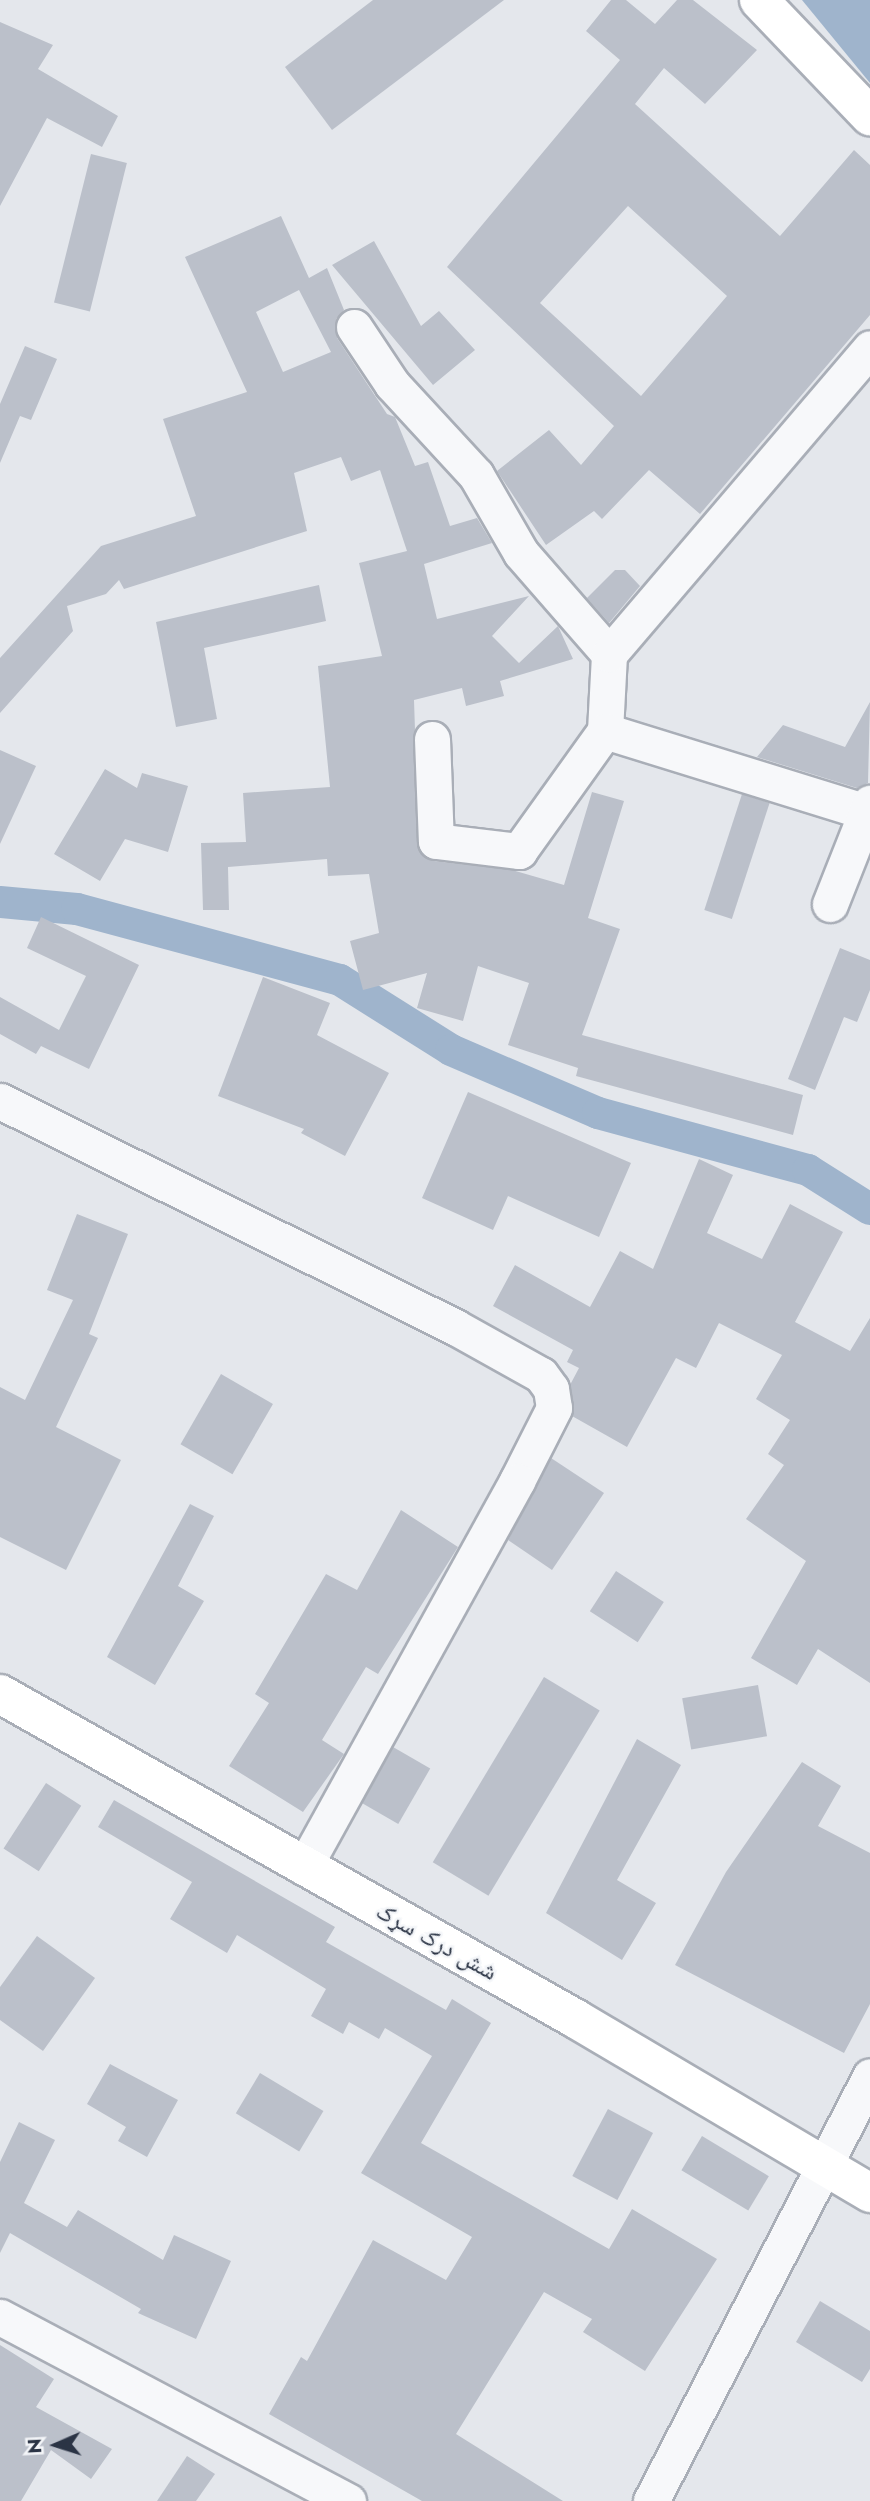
<!DOCTYPE html>
<html>
<head>
<meta charset="utf-8">
<style>
  body { margin:0 }
  #map { position:relative; width:870px; height:2501px; overflow:hidden; background:#e4e7ec; font-family:Jost,"Noto Naskh Arabic",sans-serif }
  div>[style] { position:absolute }
  .water>* { inset:0; background:#9fb4cc }
  .canal>* { height:32px; margin:-16px; padding:0 16px; transform-origin:16px; border-radius:16px; background:#9fb4cc }
  .building>* { inset:0; background:#bbc0ca; transform-origin:0 0 }
  .roads { filter:drop-shadow(2px 0 #a9aeb7) drop-shadow(-2px 0 #a9aeb7) drop-shadow(0 2px #a9aeb7) drop-shadow(0 -2px #a9aeb7) }
  .street>* { height:35px; margin:-17.5px; padding:0 17.5px; transform-origin:17.5px; border-radius:17.5px; background:#f7f8fa }
  .secondary>* { height:38px; margin:-19px; padding:0 19px; transform-origin:19px; border-radius:19px; background:#fff }
  .primary>* { height:38px; margin:-19px; padding:0 19px; transform-origin:19px; border-radius:19px; background:#fff }
  span { translate:-50% -50%; white-space:nowrap; text-align:center; line-height:1.15; -webkit-text-stroke:5px #f4f6f9; paint-order:stroke }
  .street-label { font-size:24px; color:#2b3445 }
  .north { position:absolute; left:21px; top:2410px; width:70px; height:70px; -webkit-text-stroke:5px #f4f6f9; paint-order:stroke; rotate:267deg; font-size:19px; font-weight:700; line-height:28px; text-align:center; color:#2b3445 }
  .north::after { content:''; display:block; margin:auto; width:24px; height:32px; background:#2b3445; clip-path:polygon(50% 0,100% 100%,50% 72%,0 100%) }
</style>
</head>
<body>
<div id="map">
  <div class="water">
    <div style="clip-path:polygon(802px 0,870px 0,870px 83px)"></div>
  </div>
  <div class="canal">
    <div style="left:0;top:902px;width:77px;rotate:5.2deg"></div>
    <div style="left:77px;top:909px;width:272px;rotate:15.1deg"></div>
    <div style="left:340px;top:980px;width:131px;rotate:32.2deg"></div>
    <div style="left:451px;top:1050px;width:160px;rotate:23.2deg"></div>
    <div style="left:598px;top:1113px;width:218px;rotate:15.2deg"></div>
    <div style="left:808px;top:1170px;width:73px;rotate:32.2deg"></div>
  </div>
  <div class="building">
    <div style="clip-path:polygon(373px 0,504px 0,332px 130px,285px 67px)"></div>
    <div style="clip-path:polygon(evenodd,611px 0,626px 0,655px 24px,677px 0,693px 0,757px 50px,705px 104px,664px 68px,635px 104px,780px 236px,854px 150px,870px 165px,870px 315px,700px 514px,649px 470px,602px 519px,594px 511px,546px 545px,497px 471px,549px 430px,581px 465px,614px 426px,447px 267px,620px 60px,586px 31px,611px 0,628px 206px,727px 296px,641px 396px,540px 303px,628px 206px)"></div>
    <div style="clip-path:polygon(0 22px,53px 45px,38px 69px,118px 116px,102px 147px,47px 118px,0 206px)"></div>
    <div style="left:91px;top:154px;width:37px;height:153px;rotate:14deg"></div>
    <div style="clip-path:polygon(evenodd,281px 216px,309px 278px,327px 268px,344px 310px,336px 319px,337px 338px,387px 414px,395px 417px,415px 466px,428px 462px,450px 526px,477px 518px,492px 543px,424px 564px,437px 619px,529px 596px,492px 636px,519px 663px,558px 626px,573px 659px,500px 681px,504px 696px,466px 706px,462px 688px,414px 700px,419px 851px,434px 861px,512px 870px,564px 885px,592px 792px,624px 801px,588px 918px,620px 929px,582px 1035px,803px 1095px,793px 1135px,576px 1076px,578px 1068px,508px 1045px,529px 983px,478px 966px,463px 1021px,417px 1008px,427px 973px,363px 990px,350px 941px,379px 933px,369px 874px,328px 876px,327px 859px,228px 867px,229px 910px,203px 910px,201px 843px,246px 842px,243px 793px,330px 787px,318px 666px,382px 656px,359px 563px,407px 551px,380px 470px,351px 481px,341px 457px,294px 473px,307px 531px,124px 589px,119px 580px,106px 594px,67px 606px,73px 631px,0 713px,0 658px,101px 546px,196px 516px,163px 419px,247px 392px,185px 257px,281px 216px,299px 290px,331px 352px,283px 372px,256px 312px,299px 290px)"></div>
    <div style="clip-path:polygon(374px 241px,421px 326px,439px 311px,475px 350px,433px 385px,332px 265px)"></div>
    <div style="clip-path:polygon(25px 346px,57px 359px,31px 420px,20px 416px,0 463px,0 404px)"></div>
    <div style="clip-path:polygon(615px 570px,625px 570px,640px 586px,609px 623px,587px 598px)"></div>
    <div style="clip-path:polygon(319px 585px,326px 621px,204px 648px,217px 719px,176px 727px,156px 622px)"></div>
    <div style="clip-path:polygon(870px 702px,868px 783px,857px 788px,757px 757px,783px 725px,845px 747px)"></div>
    <div style="clip-path:polygon(0 750px,36px 766px,0 844px)"></div>
    <div style="clip-path:polygon(105px 769px,137px 788px,142px 773px,188px 786px,168px 852px,125px 839px,100px 881px,54px 854px)"></div>
    <div style="left:742px;top:794px;width:29px;height:122px;rotate:18deg"></div>
    <div style="clip-path:polygon(41px 917px,139px 965px,89px 1069px,41px 1046px,36px 1054px,0 1034px,0 997px,59px 1030px,86px 976px,27px 948px)"></div>
    <div style="clip-path:polygon(840px 948px,870px 960px,870px 990px,857px 1022px,844px 1017px,815px 1090px,788px 1079px)"></div>
    <div style="clip-path:polygon(263px 977px,330px 1003px,317px 1035px,389px 1073px,345px 1156px,301px 1133px,304px 1129px,218px 1096px)"></div>
    <div style="clip-path:polygon(468px 1092px,631px 1163px,599px 1237px,508px 1196px,493px 1230px,422px 1198px)"></div>
    <div style="clip-path:polygon(699px 1159px,733px 1175px,707px 1233px,762px 1259px,790px 1204px,843px 1232px,795px 1322px,850px 1351px,870px 1318px,870px 1683px,818px 1649px,797px 1685px,751px 1658px,806px 1561px,746px 1519px,784px 1465px,768px 1454px,790px 1420px,756px 1399px,782px 1355px,719px 1323px,696px 1368px,676px 1358px,627px 1447px,572px 1416px,570px 1385px,579px 1368px,567px 1362px,573px 1350px,493px 1306px,515px 1265px,590px 1307px,620px 1251px,653px 1269px)"></div>
    <div style="clip-path:polygon(77px 1214px,128px 1234px,89px 1334px,98px 1338px,56px 1427px,121px 1460px,66px 1570px,0 1537px,0 1387px,25px 1400px,73px 1300px,47px 1290px)"></div>
    <div style="left:221px;top:1374px;width:60px;height:81px;rotate:30deg"></div>
    <div style="clip-path:polygon(551px 1458px,604px 1493px,552px 1570px,508px 1540px)"></div>
    <div style="clip-path:polygon(190px 1504px,214px 1516px,178px 1586px,204px 1601px,155px 1685px,107px 1657px)"></div>
    <div style="clip-path:polygon(401px 1510px,458px 1547px,378px 1674px,366px 1667px,322px 1740px,344px 1754px,303px 1812px,229px 1766px,269px 1703px,255px 1694px,326px 1574px,357px 1590px)"></div>
    <div style="left:616px;top:1571px;width:57px;height:48px;rotate:33deg"></div>
    <div style="left:544px;top:1677px;width:65px;height:216px;rotate:31deg"></div>
    <div style="left:758px;top:1685px;width:52px;height:77px;rotate:80deg"></div>
    <div style="clip-path:polygon(637px 1739px,681px 1765px,617px 1880px,656px 1903px,622px 1960px,546px 1913px)"></div>
    <div style="left:393px;top:1747px;width:43px;height:64px;rotate:30deg"></div>
    <div style="clip-path:polygon(802px 1762px,841px 1786px,818px 1826px,870px 1853px,870px 2004px,844px 2053px,675px 1965px,726px 1872px)"></div>
    <div style="left:46px;top:1783px;width:42px;height:78px;rotate:33deg"></div>
    <div style="clip-path:polygon(114px 1800px,335px 1927px,326px 1942px,446px 2010px,452px 1999px,491px 2023px,421px 2143px,609px 2249px,632px 2209px,717px 2259px,645px 2371px,583px 2332px,592px 2319px,544px 2292px,456px 2434px,563px 2501px,422px 2501px,269px 2414px,301px 2357px,307px 2361px,373px 2240px,446px 2280px,472px 2237px,361px 2173px,432px 2056px,385px 2028px,379px 2039px,349px 2022px,343px 2034px,311px 2016px,326px 1989px,237px 1935px,227px 1953px,170px 1919px,192px 1882px,98px 1827px)"></div>
    <div style="clip-path:polygon(37px 1936px,95px 1978px,43px 2051px,0 2020px,0 1987px)"></div>
    <div style="clip-path:polygon(110px 2064px,178px 2100px,147px 2157px,118px 2141px,126px 2127px,87px 2104px)"></div>
    <div style="left:260px;top:2073px;width:74px;height:47px;rotate:31deg"></div>
    <div style="left:608px;top:2109px;width:51px;height:76px;rotate:28deg"></div>
    <div style="clip-path:polygon(19px 2122px,55px 2140px,24px 2203px,67px 2227px,78px 2210px,163px 2260px,174px 2235px,231px 2261px,196px 2339px,138px 2313px,141px 2309px,10px 2233px,0 2253px,0 2162px)"></div>
    <div style="left:702px;top:2136px;width:78px;height:40px;rotate:31deg"></div>
    <div style="clip-path:polygon(820px 2301px,870px 2331px,870px 2369px,862px 2382px,796px 2342px)"></div>
    <div style="clip-path:polygon(0 2345px,54px 2379px,36px 2407px,112px 2449px,91px 2479px,51px 2450px,21px 2501px,0 2501px)"></div>
    <div style="clip-path:polygon(187px 2456px,215px 2474px,196px 2501px,157px 2501px)"></div>
  </div>
  <div class="roads">
    <div class="street">
      <div style="left:354px;top:327px;width:69px;rotate:56.3deg"></div>
      <div style="left:392px;top:384px;width:124px;rotate:47.3deg"></div>
      <div style="left:476px;top:475px;width:90px;rotate:60deg"></div>
      <div style="left:521px;top:553px;width:134px;rotate:48.9deg"></div>
      <div style="left:605px;top:731px;width:77px;rotate:-87deg"></div>
      <div style="left:609px;top:654px;width:402px;rotate:-49.5deg"></div>
      <div style="left:432px;top:739px;width:102px;rotate:87.8deg"></div>
      <div style="left:436px;top:841px;width:84px;rotate:6.9deg"></div>
      <div style="left:519px;top:851px;width:148px;rotate:-54.4deg"></div>
      <div style="left:605px;top:731px;width:273px;rotate:17.2deg"></div>
      <div style="left:830px;top:904px;width:109px;rotate:-68.4deg"></div>
      <div style="left:0;top:1101px;width:508px;rotate:26.41deg"></div>
      <div style="left:455px;top:1327px;width:98px;rotate:29.2deg"></div>
      <div style="left:541px;top:1375px;width:17px;rotate:54deg"></div>
      <div style="left:551px;top:1389px;width:19px;rotate:81deg"></div>
      <div style="left:554px;top:1408px;width:82px;rotate:116.9deg"></div>
      <div style="left:517px;top:1481px;width:441px;rotate:118.9deg"></div>
      <div style="left:0;top:2317px;width:394px;rotate:27.9deg"></div>
      <div style="left:651px;top:2501px;width:478px;rotate:-62.7deg"></div>
    </div>
    <div class="secondary">
      <div style="left:0;top:1694px;width:661px;rotate:29.43deg"></div>
      <div style="left:576px;top:2019px;width:342px;rotate:30.6deg"></div>
    </div>
    <div class="primary">
      <div style="left:759px;top:0;width:161px;rotate:46.3deg"></div>
    </div>
  </div>
  <div class="street-label">
    <span style="left:437px;top:1941px;rotate:29deg">شش درک سړک</span>
  </div>
  <div class="north">N</div>
</div>
</body>
</html>
